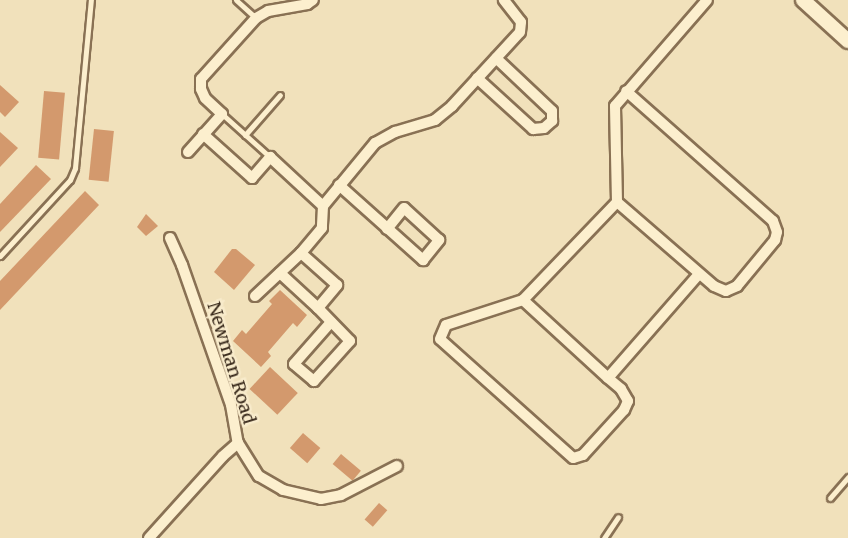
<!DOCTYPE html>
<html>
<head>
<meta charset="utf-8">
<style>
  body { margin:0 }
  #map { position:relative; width:848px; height:538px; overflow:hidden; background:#f1e1bb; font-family:Merriweather,serif }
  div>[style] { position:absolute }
  .building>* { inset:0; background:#d3996d; transform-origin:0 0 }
  .roads { filter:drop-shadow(2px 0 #897154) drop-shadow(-2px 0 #897154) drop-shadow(0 2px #897154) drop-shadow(0 -2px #897154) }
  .service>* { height:5px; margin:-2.5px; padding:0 2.5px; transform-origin:2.5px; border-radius:2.5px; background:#fcefce }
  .minor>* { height:10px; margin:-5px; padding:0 5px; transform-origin:5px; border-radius:5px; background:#fcefce }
  .tertiary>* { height:14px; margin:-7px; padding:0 7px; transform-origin:7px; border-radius:7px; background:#fcefce }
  span { translate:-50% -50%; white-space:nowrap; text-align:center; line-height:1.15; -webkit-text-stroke:5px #f8ebcb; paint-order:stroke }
  .street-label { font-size:18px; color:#37281a }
</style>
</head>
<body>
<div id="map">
  <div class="building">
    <div style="clip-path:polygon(0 85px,19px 102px,5px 117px,0 112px)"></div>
    <div style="left:44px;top:91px;width:21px;height:67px;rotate:5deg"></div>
    <div style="left:94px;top:129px;width:20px;height:51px;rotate:6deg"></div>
    <div style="clip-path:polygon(0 132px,18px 148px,0 167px)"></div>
    <div style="clip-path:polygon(36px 165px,51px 179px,0 232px,0 204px)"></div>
    <div style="clip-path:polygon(85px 191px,99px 205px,0 310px,0 281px)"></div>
    <div style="clip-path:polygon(146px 214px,158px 226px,146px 236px,137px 227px)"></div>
    <div style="clip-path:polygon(232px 249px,236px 249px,255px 265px,234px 290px,214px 272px)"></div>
    <div style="clip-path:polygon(280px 290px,307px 315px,297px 327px,293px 323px,268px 352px,271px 356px,261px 367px,233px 341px,242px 330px,246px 334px,272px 304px,269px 301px)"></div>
    <div style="left:270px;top:367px;width:38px;height:30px;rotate:43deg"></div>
    <div style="left:303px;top:433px;width:23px;height:20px;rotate:41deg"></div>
    <div style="left:341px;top:454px;width:26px;height:13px;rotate:40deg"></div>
    <div style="left:379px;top:503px;width:11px;height:22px;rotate:41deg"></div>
  </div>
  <div class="roads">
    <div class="service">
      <div style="left:236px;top:0;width:27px;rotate:42deg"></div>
      <div style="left:222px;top:114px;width:64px;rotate:41.9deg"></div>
      <div style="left:245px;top:135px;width:53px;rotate:-48.8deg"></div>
      <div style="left:0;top:256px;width:103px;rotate:-47.4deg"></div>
      <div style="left:70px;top:180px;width:13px;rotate:-67deg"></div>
      <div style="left:75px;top:168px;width:169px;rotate:-84.6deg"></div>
      <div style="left:830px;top:498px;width:28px;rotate:-49deg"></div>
      <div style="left:604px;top:538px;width:25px;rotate:-56deg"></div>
    </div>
    <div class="minor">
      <div style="left:477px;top:78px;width:76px;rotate:42.3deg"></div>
      <div style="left:533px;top:129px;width:11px;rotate:-5deg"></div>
      <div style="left:544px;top:128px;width:11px;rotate:-41deg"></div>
      <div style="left:552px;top:121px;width:10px;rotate:-90deg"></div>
      <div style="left:552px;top:111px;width:77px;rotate:-136.6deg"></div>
      <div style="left:203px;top:134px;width:66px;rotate:41.9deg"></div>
      <div style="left:252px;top:178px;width:28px;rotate:-49deg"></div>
      <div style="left:270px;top:157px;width:72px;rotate:42.8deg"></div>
      <div style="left:323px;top:206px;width:22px;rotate:93deg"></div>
      <div style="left:322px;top:228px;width:33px;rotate:130deg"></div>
      <div style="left:301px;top:253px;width:63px;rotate:136.9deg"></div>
      <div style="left:188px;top:152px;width:51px;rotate:-48.2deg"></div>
      <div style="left:222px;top:114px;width:23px;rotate:-137deg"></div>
      <div style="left:205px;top:98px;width:10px;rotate:-114deg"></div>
      <div style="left:201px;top:89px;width:10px;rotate:-90deg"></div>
      <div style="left:201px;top:79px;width:82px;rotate:-48deg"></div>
      <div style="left:256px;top:18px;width:14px;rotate:-30deg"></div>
      <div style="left:268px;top:11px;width:40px;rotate:-10deg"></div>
      <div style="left:307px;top:4px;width:7px;rotate:-34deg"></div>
      <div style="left:339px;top:185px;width:113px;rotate:41.8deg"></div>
      <div style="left:423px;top:260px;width:26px;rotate:-51deg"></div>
      <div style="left:439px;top:240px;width:47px;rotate:-137.6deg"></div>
      <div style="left:404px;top:208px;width:27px;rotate:129deg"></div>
      <div style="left:617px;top:202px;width:128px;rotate:40.9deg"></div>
      <div style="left:714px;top:286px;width:13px;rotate:23deg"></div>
      <div style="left:726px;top:291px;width:12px;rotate:-24deg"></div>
      <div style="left:737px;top:286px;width:60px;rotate:-50.4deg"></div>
      <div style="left:775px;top:240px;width:8px;rotate:-76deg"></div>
      <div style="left:777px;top:232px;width:12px;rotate:-110deg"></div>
      <div style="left:773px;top:221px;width:196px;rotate:-138.5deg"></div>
      <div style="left:323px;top:206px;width:82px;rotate:-50.5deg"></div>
      <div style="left:375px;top:143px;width:23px;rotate:-29deg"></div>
      <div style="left:395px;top:132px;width:42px;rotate:-16.7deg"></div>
      <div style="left:435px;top:120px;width:22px;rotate:-39deg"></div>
      <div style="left:452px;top:106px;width:100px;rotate:-47.4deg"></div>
      <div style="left:520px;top:32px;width:10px;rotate:-84deg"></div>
      <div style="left:521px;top:22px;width:28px;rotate:-128deg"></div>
      <div style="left:170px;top:238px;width:30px;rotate:66deg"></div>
      <div style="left:182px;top:265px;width:148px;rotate:70.7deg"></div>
      <div style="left:231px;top:405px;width:39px;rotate:80deg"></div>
      <div style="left:238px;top:443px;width:39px;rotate:58deg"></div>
      <div style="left:259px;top:476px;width:28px;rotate:30deg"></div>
      <div style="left:283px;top:490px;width:39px;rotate:13deg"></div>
      <div style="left:321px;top:499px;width:20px;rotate:-11deg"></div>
      <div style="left:341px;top:495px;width:63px;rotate:-27.4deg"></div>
      <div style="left:280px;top:273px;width:52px;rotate:42.6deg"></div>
      <div style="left:318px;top:308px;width:30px;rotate:-50deg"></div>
      <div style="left:337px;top:285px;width:48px;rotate:-138.4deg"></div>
      <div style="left:699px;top:274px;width:138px;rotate:131.2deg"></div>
      <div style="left:608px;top:378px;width:17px;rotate:40deg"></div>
      <div style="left:621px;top:389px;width:14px;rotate:60deg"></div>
      <div style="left:628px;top:401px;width:10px;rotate:114deg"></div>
      <div style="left:624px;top:410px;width:61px;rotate:132.3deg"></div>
      <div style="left:583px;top:455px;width:10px;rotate:163deg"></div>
      <div style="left:573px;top:458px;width:178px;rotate:-138.2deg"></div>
      <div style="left:440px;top:339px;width:15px;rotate:-67deg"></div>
      <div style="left:446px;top:325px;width:81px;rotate:-18deg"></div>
      <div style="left:523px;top:300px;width:136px;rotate:-46.2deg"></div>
      <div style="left:617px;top:202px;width:96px;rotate:-91.2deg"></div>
      <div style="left:615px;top:106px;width:140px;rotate:-49deg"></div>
      <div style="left:523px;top:300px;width:115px;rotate:42.5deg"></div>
      <div style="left:318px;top:308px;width:46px;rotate:45.9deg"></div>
      <div style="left:350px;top:341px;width:54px;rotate:132deg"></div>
      <div style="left:314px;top:381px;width:26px;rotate:-140deg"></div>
      <div style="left:294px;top:364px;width:56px;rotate:-48.6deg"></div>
      <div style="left:149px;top:538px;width:110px;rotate:-47.9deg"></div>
      <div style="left:223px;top:456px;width:20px;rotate:-41deg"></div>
    </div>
    <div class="tertiary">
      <div style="left:803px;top:0;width:61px;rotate:42.3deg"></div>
    </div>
  </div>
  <div class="street-label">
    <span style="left:231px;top:363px;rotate:73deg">Newman Road</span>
  </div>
</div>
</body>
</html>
